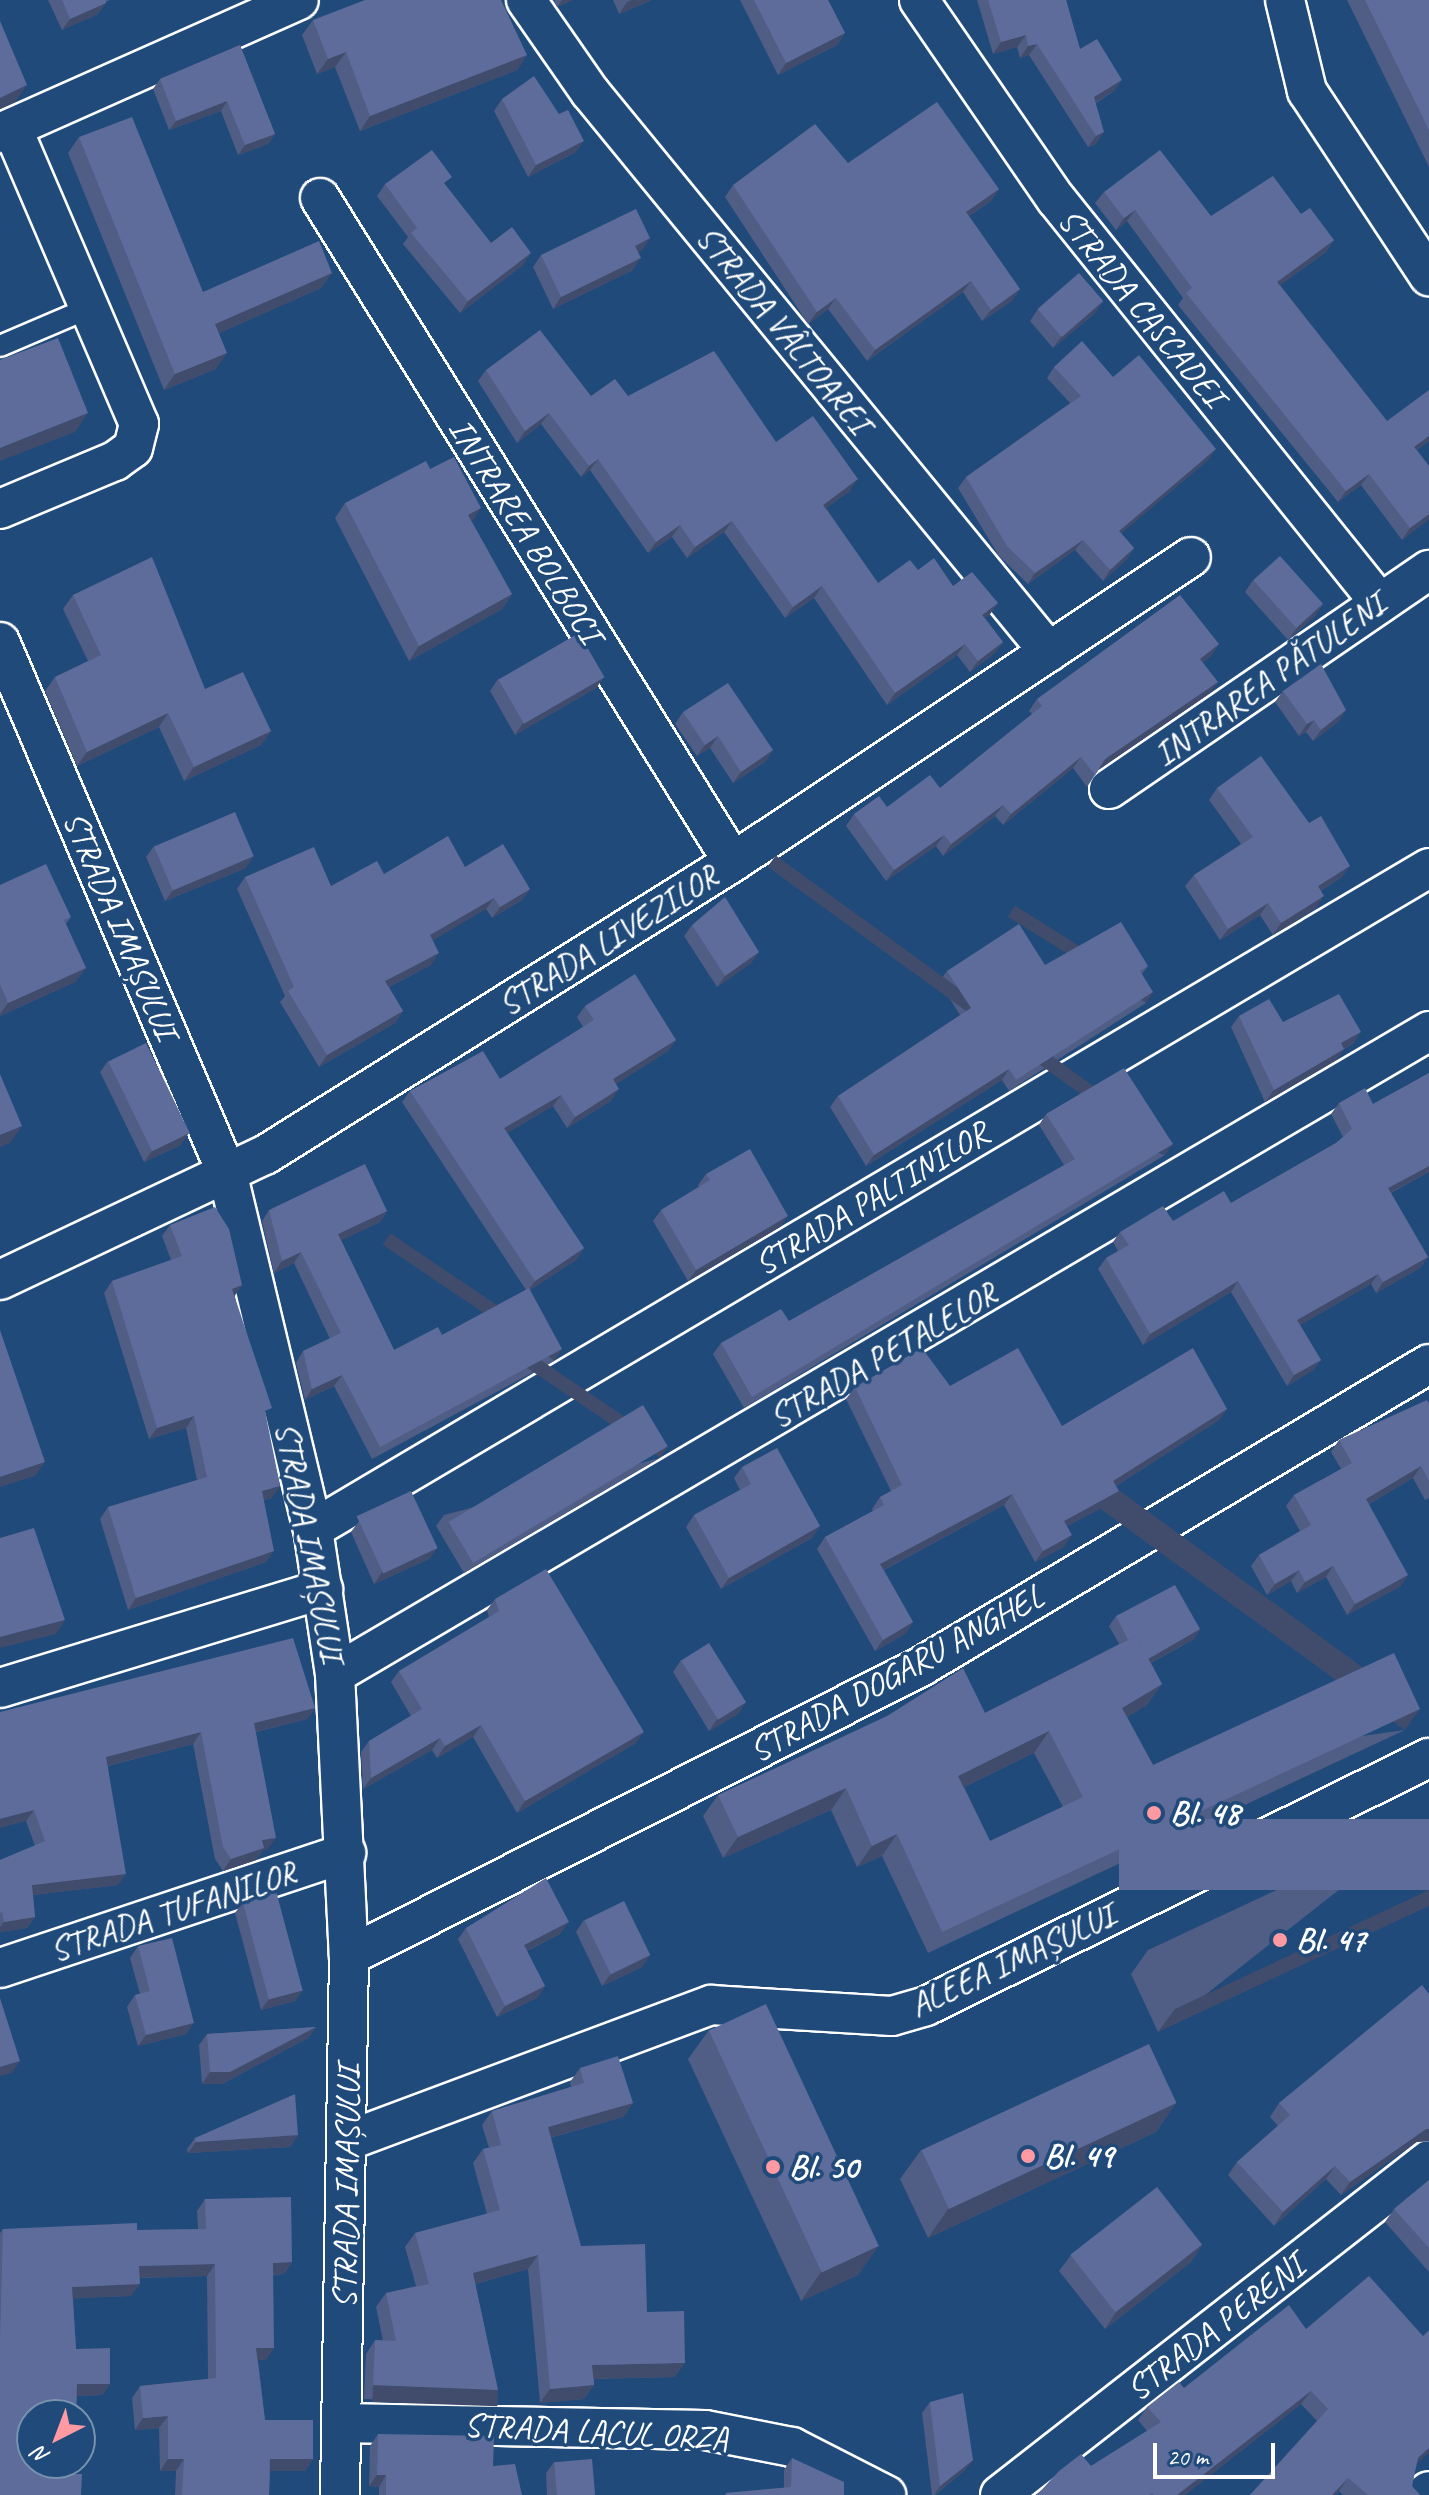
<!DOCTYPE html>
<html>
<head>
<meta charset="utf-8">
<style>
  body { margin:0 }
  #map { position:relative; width:1429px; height:2495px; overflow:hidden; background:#1f4a7a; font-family:Caveat,sans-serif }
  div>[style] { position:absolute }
  .roads { filter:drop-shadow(2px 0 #fff) drop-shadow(-2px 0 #fff) drop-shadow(0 2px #fff) drop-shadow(0 -2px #fff) }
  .lane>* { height:20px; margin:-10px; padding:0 10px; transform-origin:10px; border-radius:10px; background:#1f4a7a }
  .street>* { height:38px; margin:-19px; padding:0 19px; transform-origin:19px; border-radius:19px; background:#1f4a7a }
  .wall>* { inset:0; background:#505d84 }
  .shaded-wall>* { inset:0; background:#414c6c; transform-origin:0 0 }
  .building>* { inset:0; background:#5d6c9a; transform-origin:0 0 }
  .dots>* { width:22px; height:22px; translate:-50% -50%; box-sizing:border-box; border:4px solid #1f4a7a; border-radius:50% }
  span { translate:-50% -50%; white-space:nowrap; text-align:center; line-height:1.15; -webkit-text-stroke:7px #1f4a7a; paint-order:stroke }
  .street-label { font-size:34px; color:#fff }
  .poi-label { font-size:34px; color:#fff; font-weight:700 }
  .left { translate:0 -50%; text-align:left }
  .north { position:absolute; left:16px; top:2399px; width:80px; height:80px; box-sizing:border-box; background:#1f4a7a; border:2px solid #7992af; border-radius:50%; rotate:222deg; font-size:22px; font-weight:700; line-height:32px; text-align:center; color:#fff }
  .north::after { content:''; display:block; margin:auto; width:28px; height:36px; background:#ff9aa2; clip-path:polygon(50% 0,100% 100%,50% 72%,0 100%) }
  .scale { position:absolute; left:1153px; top:2443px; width:122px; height:36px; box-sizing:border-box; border:4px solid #fff; border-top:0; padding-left:10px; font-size:24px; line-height:28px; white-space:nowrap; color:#fff; -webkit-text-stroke:6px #1f4a7a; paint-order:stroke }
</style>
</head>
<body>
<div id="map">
  <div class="roads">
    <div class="lane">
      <div style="left:0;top:346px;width:97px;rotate:-23.1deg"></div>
    </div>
    <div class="street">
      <div style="left:526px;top:0;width:112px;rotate:55.2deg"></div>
      <div style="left:590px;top:92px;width:724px;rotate:50.66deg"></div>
      <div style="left:919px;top:0;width:242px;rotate:55.5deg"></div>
      <div style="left:1056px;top:199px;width:518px;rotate:51.27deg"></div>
      <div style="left:1285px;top:0;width:94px;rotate:76.4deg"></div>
      <div style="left:1307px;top:91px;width:222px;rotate:56.6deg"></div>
      <div style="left:0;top:133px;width:327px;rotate:-24deg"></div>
      <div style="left:320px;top:198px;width:782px;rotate:58.12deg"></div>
      <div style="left:0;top:509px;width:125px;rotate:-22.7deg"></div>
      <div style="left:115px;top:461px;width:22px;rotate:-36deg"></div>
      <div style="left:133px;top:448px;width:25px;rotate:-76deg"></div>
      <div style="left:139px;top:424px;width:322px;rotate:-113.2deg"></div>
      <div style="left:0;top:642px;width:581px;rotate:66.88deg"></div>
      <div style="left:228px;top:1176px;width:363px;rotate:76.5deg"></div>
      <div style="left:313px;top:1529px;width:147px;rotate:81.4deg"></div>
      <div style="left:335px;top:1674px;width:282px;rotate:87.2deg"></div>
      <div style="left:349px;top:1956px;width:539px;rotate:90.96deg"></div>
      <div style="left:1109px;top:789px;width:388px;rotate:-34.4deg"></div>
      <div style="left:0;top:1280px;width:293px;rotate:-25.3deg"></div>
      <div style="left:265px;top:1155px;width:552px;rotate:-32.05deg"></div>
      <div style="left:733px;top:862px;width:550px;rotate:-33.66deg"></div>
      <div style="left:313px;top:1529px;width:1297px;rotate:-30.64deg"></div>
      <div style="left:335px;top:1674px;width:1269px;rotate:-30.44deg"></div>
      <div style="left:0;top:1688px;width:338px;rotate:-17deg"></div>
      <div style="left:349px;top:1956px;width:642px;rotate:-26.84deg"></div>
      <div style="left:922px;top:1666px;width:590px;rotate:-30.78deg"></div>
      <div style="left:0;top:1968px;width:365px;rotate:-18.4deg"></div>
      <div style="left:347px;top:2141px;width:389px;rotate:-20.5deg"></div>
      <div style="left:711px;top:2005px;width:181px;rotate:3.5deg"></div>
      <div style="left:892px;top:2016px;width:35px;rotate:-16deg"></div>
      <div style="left:926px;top:2006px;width:561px;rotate:-26.25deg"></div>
      <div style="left:341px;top:2423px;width:364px;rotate:1.1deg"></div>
      <div style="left:705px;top:2430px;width:89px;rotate:11.1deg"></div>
      <div style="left:792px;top:2447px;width:106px;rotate:27.1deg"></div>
      <div style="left:1000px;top:2495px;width:544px;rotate:-37.99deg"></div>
      <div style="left:1424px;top:2495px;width:6px;rotate:-39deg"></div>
    </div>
  </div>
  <div class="wall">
    <div style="clip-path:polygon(48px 0,110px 0,106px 2px,98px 14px,62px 30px)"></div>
    <div style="clip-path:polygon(554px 0,573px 0,557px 7px)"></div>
    <div style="clip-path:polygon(613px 0,652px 0,619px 14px)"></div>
    <div style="clip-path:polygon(740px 0,828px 0,845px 33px,837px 45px,778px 75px)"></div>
    <div style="clip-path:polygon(977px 0,1066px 0,1080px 49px,1114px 91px,1096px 103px,1096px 144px,1088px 147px,1029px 55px,1020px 58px,1017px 47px,993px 54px)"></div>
    <div style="clip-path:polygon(1347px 0,1429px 0,1429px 167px)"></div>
    <div style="clip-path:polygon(313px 20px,527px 55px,517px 70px,360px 131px,335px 67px,317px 74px,302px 35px)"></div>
    <div style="clip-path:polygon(240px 45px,275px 134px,268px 144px,238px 155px,221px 111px,169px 130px,153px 89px,160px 79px)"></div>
    <div style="clip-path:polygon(502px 99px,576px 152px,528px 177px,494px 111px)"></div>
    <div style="clip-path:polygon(79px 137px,203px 292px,332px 273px,321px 288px,219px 333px,216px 369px,164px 390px,68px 153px)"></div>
    <div style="clip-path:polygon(848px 163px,999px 189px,991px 201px,969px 216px,1020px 289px,1012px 301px,982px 321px,963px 292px,867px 361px,828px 309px,808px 324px,725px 197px,733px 185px)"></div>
    <div style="clip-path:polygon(385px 184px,446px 186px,491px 243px,523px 265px,460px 313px,403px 244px,408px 237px,377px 196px)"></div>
    <div style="clip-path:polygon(1104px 192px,1211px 216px,1301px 214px,1334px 240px,1326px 252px,1280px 285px,1387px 421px,1429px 441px,1417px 450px,1429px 466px,1429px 519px,1402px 540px,1361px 485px,1338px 502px,1178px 305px,1183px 298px,1127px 221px,1116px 230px,1095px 203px)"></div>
    <div style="clip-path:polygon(650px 238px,642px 250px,638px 252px,633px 270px,553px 309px,533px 267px,541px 255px)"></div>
    <div style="clip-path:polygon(1103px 301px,1095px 313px,1053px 348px,1030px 321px,1038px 309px)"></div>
    <div style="clip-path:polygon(1054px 367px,1113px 377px,1208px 460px,1121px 533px,1134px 548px,1127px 559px,1103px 581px,1075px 550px,1028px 584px,999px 556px,958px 488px,966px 477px,1070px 403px,1047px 378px)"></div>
    <div style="clip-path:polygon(486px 370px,591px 396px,628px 396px,776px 442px,850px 491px,826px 508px,878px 583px,918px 570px,953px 586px,998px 603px,990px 614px,985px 618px,1003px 642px,995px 653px,970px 672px,957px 655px,887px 705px,814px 598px,785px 618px,724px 532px,687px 558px,672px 537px,648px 553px,590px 470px,581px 477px,541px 424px,517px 443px,478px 381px)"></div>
    <div style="clip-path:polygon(430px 469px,472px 522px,512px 594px,502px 609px,409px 661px,335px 518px,345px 503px)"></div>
    <div style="clip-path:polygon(1253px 580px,1323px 604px,1315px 616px,1288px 640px,1245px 592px)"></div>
    <div style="clip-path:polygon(73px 595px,205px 689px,271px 731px,261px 745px,184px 781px,159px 727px,77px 766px,45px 691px,55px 677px,88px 661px,63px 609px)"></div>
    <div style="clip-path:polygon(1219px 644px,1211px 656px,1203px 662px,1210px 693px,1099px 769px,1087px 787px,1073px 768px,1003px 825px,995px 816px,943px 856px,936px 846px,886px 881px,846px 826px,854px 814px,887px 807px,940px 788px,1032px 714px,1029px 711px,1037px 699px)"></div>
    <div style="clip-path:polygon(604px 677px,596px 688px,515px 735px,490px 691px,498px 679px)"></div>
    <div style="clip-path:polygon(1283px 691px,1346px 710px,1338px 722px,1313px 741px,1306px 732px,1299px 736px,1275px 702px)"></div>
    <div style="clip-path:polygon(683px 712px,773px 750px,765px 762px,733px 783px,710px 748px,697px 756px,675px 724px)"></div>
    <div style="clip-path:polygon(1217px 788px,1342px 877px,1321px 891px,1316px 908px,1273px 935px,1260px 915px,1220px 940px,1185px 886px,1194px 875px,1241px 844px,1209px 800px)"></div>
    <div style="clip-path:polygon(154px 846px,246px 868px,165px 901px,146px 857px)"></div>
    <div style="clip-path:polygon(465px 867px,530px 889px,522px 900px,492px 918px,486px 909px,432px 940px,431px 965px,389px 987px,403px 1011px,395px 1023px,319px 1067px,280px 1002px,285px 996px,237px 889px,245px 877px,331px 886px,384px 874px)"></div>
    <div style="clip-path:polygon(0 885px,71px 917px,66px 924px,86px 968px,75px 982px,0 1016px)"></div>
    <div style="clip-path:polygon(692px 925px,759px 952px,751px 963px,717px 987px,684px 936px)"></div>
    <div style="clip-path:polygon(1045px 965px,1148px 966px,1142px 974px,1146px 1003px,1009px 1091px,1002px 1080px,866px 1166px,830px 1107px,838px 1096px,960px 1015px,939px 982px,947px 971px)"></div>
    <div style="clip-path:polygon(585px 1006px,676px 1040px,668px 1051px,616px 1084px,611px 1101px,567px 1128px,553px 1106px,507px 1133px,584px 1248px,576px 1260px,530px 1290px,554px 1361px,372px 1459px,334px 1386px,305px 1400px,296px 1363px,303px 1351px,330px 1339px,294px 1263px,274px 1273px,262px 1221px,269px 1210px,387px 1211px,380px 1222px,341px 1240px,394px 1350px,442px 1335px,526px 1290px,402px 1102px,410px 1091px,500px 1079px,583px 1027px,577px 1017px)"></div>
    <div style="clip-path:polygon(1239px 1016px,1283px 1022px,1353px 1044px,1344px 1049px,1336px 1060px,1265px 1102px,1231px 1027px)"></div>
    <div style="clip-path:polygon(108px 1061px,181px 1145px,144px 1162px,100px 1072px)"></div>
    <div style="clip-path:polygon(1429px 1073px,1429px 1172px,1391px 1193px,1428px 1257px,1420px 1268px,1376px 1293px,1371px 1284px,1300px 1325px,1321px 1360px,1313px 1370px,1287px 1386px,1231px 1292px,1143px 1345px,1098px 1269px,1106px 1258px,1118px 1251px,1113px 1242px,1120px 1232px,1173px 1221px,1231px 1203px,1336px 1143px,1343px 1137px,1331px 1114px,1339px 1103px,1373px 1104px)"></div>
    <div style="clip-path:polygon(1046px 1114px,1165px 1155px,744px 1408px,713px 1354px,721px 1343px,789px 1321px,1064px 1165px,1039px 1125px)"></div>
    <div style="clip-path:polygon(706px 1174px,780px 1227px,688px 1281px,653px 1221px,661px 1210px,699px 1187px,698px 1185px)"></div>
    <div style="clip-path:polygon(170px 1225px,242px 1285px,234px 1296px,266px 1416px,272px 1498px,264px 1500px,266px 1562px,128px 1610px,100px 1519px,108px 1507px,197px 1480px,186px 1428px,149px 1439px,104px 1293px,112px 1281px,171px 1260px,162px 1236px)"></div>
    <div style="clip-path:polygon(950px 1386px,1062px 1426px,1227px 1409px,1219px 1420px,1116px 1486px,1111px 1503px,1067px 1526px,1064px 1547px,1035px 1562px,1004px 1505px,884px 1570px,913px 1622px,905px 1634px,875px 1651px,817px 1549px,825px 1537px,873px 1511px,872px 1509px,880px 1497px,891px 1491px,846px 1399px,855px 1387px)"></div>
    <div style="clip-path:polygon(1429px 1403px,1429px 1498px,1425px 1500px,1413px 1478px,1369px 1504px,1401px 1586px,1347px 1615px,1326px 1577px,1297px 1593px,1291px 1581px,1267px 1595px,1251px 1566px,1259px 1555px,1300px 1531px,1286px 1506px,1294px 1495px,1341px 1469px,1331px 1452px,1339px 1440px)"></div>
    <div style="clip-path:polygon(660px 1458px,464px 1573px,436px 1526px,444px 1515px)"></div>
    <div style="clip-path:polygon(742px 1467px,820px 1526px,812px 1538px,721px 1589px,686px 1527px,694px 1515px,740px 1490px,734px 1478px)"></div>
    <div style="clip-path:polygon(359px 1521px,437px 1548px,429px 1559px,374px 1584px,351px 1532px)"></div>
    <div style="clip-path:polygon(495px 1599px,636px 1743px,517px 1813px,473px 1737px,437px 1758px,432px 1750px,363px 1789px,361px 1752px,369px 1741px,411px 1716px,391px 1682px,399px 1671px,489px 1617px,487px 1610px)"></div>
    <div style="clip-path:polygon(evenodd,1116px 1616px,1200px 1629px,1194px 1639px,1151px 1663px,1162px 1684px,1147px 1705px,1127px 1717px,1153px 1765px,1405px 1730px,928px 1953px,882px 1856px,857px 1867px,831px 1810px,723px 1858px,703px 1816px,718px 1795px,985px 1713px,1119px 1644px,1109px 1626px,1116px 1616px,1034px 1753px,1063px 1807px,990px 1841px,964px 1787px,1034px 1753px)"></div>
    <div style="clip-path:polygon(681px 1660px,746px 1702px,738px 1714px,709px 1731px,673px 1672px)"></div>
    <div style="clip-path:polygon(315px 1708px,307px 1719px,256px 1732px,268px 1849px,263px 1850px,256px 1860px,223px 1871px,215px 1859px,193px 1744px,108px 1766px,118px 1885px,33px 1895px,35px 1917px,27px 1928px,0 1932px,0 1860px,35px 1846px,26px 1821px,0 1712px)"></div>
    <div style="clip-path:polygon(1429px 1819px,1158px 2032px,1131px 1974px,1148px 1950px)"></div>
    <div style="clip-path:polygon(243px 1902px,303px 1990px,295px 2001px,261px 2010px,235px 1913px)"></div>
    <div style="clip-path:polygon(584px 1920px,650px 1955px,642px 1967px,602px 1986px,576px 1932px)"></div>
    <div style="clip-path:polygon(466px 1928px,560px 1934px,527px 1951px,545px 1986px,537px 1998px,497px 2017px,458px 1939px)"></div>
    <div style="clip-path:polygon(138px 1946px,186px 2034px,138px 2046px,127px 2007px,135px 1995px,140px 1994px,130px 1958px)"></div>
    <div style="clip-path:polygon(1429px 1994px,1429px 2141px,1416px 2142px,1341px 2195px,1326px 2179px,1274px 2226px,1228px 2175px,1237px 2162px,1278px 2126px,1270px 2117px,1279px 2103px)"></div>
    <div style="clip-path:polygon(316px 2027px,308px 2038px,222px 2084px,202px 2084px,199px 2045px,207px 2034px)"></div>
    <div style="clip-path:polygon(709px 2030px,858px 2275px,801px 2301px,688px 2059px)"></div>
    <div style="clip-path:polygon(580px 2068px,633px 2103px,623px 2117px,550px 2138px,581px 2246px,647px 2312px,675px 2377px,594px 2379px,594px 2385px,584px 2399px,540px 2403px,528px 2269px,475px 2284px,498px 2390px,488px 2404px,364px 2399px,366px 2354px,375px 2340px,383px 2341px,376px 2307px,386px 2293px,416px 2286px,405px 2247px,415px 2233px,487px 2214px,473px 2163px,483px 2149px,489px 2148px,482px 2125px,492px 2111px,571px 2087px,570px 2082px)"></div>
    <div style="clip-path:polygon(1176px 2103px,1156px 2132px,928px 2238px,900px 2179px,921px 2150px)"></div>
    <div style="clip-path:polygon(298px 2135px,290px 2147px,188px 2153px,187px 2149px,195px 2138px)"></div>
    <div style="clip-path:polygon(1429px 2180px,1429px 2272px,1385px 2222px,1394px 2209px)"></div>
    <div style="clip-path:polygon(205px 2199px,292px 2262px,284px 2274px,273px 2275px,266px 2360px,258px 2360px,265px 2420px,313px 2459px,305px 2471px,270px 2471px,269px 2495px,175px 2495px,176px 2471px,160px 2471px,159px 2428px,135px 2430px,132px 2398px,140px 2386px,208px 2379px,207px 2276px,139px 2278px,131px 2296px,73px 2298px,76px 2349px,110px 2384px,102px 2395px,77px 2396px,72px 2474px,0 2495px,0 2233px,3px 2229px,137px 2230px,198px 2229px,197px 2211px)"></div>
    <div style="clip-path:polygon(1202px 2245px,1191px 2262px,1105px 2329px,1059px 2271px,1071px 2255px)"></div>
    <div style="clip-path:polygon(1306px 2329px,1423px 2336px,1416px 2464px,1412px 2486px,1420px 2495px,1343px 2495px,1339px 2491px,1335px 2495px,1250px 2495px,1317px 2421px,1301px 2404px,1185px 2495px,1037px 2495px,1091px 2466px,1147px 2431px,1138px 2420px,1147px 2407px,1184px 2388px)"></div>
    <div style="clip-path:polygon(930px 2402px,973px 2460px,964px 2471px,935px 2495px,932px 2495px,922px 2413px)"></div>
    <div style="clip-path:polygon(378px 2434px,493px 2466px,522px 2495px,379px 2495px,379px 2487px,369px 2486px,370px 2446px)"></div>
    <div style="clip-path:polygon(792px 2458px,844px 2495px,725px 2495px,726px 2493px,784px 2488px,784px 2470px)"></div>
    <div style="clip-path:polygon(554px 2462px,595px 2495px,547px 2495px,546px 2473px)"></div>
  </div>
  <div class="shaded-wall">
    <div style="clip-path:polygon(562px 0,573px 0,557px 7px)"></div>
    <div style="clip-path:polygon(632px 0,652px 0,619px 14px,627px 2px)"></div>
    <div style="clip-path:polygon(106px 3px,98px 14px,62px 30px,70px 19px)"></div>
    <div style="clip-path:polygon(845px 33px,837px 45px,778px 75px,786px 63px)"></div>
    <div style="clip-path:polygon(1026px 35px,1017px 47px,993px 54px,1001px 42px)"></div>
    <div style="clip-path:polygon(1037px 44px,1029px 55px,1020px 58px,1028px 46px)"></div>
    <div style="clip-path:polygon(346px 52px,335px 67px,317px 74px,328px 59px)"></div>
    <div style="clip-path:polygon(527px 55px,517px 70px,360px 131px,370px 116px)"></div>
    <div style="clip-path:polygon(1122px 80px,1114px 91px,1086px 108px,1094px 97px)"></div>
    <div style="clip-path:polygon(27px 85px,15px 102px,0 109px,0 98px)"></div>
    <div style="clip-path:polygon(227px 101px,221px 111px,169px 130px,176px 121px)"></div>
    <div style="clip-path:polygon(1104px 132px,1096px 144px,1088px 147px,1096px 136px)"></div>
    <div style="clip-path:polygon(275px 134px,268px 144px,238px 155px,245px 145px)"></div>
    <div style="clip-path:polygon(584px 141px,576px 152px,528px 177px,536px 165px)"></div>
    <div style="clip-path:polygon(999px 189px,991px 201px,958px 223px,966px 212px)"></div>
    <div style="clip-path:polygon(1135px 210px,1127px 221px,1116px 230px,1124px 218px)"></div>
    <div style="clip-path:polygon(650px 238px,642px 250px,627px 258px,635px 246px)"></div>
    <div style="clip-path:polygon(1334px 240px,1326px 252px,1269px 293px,1277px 282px)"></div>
    <div style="clip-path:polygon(531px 253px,523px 265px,460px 313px,468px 301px)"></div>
    <div style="clip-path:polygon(641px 258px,633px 270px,553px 309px,561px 297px)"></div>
    <div style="clip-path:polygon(332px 273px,321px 288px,204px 340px,215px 324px)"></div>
    <div style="clip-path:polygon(971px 281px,963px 292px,867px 361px,875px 350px)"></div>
    <div style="clip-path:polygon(1020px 289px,1012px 301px,982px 321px,991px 310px)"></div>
    <div style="clip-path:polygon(836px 298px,828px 309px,808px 324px,817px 312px)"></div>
    <div style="clip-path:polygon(1103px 301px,1095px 313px,1053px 348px,1061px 337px)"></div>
    <div style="clip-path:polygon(227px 353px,216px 369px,164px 390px,175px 374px)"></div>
    <div style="clip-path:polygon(88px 413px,75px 432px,0 461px,0 448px)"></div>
    <div style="clip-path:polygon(549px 413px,541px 424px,517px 443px,525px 431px)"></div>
    <div style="clip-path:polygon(1429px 436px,1429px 441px,1406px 458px,1414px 447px)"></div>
    <div style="clip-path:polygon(1216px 449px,1208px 460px,1111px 542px,1119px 531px)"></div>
    <div style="clip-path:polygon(598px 459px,590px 470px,581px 477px,589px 466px)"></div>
    <div style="clip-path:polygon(1369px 474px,1361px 485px,1338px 502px,1346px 491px)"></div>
    <div style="clip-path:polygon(858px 479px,850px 491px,815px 516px,823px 505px)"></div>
    <div style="clip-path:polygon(481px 508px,471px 523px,468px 515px)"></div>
    <div style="clip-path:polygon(1429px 514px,1429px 519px,1402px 540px,1410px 528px)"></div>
    <div style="clip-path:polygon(732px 521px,724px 532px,687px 558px,695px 547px)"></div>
    <div style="clip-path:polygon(680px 525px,672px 537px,648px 553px,656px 542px)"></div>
    <div style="clip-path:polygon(1083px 540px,1075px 550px,1028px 584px,1035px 573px)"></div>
    <div style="clip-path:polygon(1134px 548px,1127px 559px,1103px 581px,1110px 570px)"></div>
    <div style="clip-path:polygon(822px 586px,814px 598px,785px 618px,793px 607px)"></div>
    <div style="clip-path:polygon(512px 594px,502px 609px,409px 661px,419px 646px)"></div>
    <div style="clip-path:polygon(998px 603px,990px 614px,974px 627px,982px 615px)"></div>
    <div style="clip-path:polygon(1323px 604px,1315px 616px,1288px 640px,1296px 629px)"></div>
    <div style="clip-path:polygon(1003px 642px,995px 653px,970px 672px,978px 661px)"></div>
    <div style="clip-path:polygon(965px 644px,957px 655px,887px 705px,895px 693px)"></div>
    <div style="clip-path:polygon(1219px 644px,1211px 656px,1192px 670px,1200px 659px)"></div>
    <div style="clip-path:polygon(604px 677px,596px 688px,515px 735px,523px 723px)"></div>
    <div style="clip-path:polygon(1218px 682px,1210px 693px,1097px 771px,1105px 759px)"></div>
    <div style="clip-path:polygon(1346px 710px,1338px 722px,1313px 741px,1321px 730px)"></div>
    <div style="clip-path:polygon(168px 713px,159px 727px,77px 766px,87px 752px)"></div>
    <div style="clip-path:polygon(1314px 720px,1306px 732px,1299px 736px,1307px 724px)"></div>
    <div style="clip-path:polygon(271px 731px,261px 745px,184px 781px,194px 767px)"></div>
    <div style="clip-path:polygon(718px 736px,710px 748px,697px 756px,705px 745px)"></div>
    <div style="clip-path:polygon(773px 750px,765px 762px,733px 783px,741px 772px)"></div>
    <div style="clip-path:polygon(1081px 757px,1073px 768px,1003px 825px,1011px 814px)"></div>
    <div style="clip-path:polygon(1003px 805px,995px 816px,943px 856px,951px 844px)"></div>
    <div style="clip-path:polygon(944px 835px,936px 846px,886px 881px,894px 870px)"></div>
    <div style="clip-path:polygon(254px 856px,246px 868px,165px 901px,173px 890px)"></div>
    <div style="clip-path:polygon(1350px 866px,1342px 877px,1310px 898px,1318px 886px)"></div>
    <div style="clip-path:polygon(530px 889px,522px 900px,492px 918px,500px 907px)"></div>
    <div style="clip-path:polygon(1324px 896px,1316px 908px,1273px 935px,1281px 923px)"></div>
    <div style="clip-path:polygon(494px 898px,486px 909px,422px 947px,430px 935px)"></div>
    <div style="clip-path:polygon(1268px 903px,1260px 915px,1220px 940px,1228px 929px)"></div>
    <div style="clip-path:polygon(759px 952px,751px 963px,717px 987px,725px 976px)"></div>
    <div style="clip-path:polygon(439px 953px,431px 965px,377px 993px,385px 981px)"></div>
    <div style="clip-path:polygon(86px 968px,75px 982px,0 1016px,0 1014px,8px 1003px)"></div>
    <div style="left:1153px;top:992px;width:13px;height:163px;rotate:122deg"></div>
    <div style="clip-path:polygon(403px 1011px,395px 1023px,319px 1067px,327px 1055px)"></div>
    <div style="clip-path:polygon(1361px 1032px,1353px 1044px,1333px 1054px,1341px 1043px)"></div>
    <div style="clip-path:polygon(676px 1040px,668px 1051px,605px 1091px,613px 1079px)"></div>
    <div style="clip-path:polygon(1344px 1049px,1336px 1060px,1265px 1102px,1274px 1090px)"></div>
    <div style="clip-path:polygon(1009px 1069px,1002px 1080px,866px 1166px,874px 1155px)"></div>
    <div style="clip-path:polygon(619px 1089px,611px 1101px,567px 1128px,575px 1117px)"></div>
    <div style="clip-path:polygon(561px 1095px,553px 1106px,495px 1140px,504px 1128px)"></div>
    <div style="clip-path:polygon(22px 1126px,10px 1143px,0 1147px,0 1135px)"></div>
    <div style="clip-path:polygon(189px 1133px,181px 1145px,144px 1162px,152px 1151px)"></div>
    <div style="left:1173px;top:1144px;width:14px;height:491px;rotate:126deg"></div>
    <div style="clip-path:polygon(1429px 1166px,1429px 1172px,1380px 1198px,1388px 1188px)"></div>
    <div style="clip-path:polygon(387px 1211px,380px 1222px,330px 1246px,338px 1234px)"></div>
    <div style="clip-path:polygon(788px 1216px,780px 1227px,688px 1281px,696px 1270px)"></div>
    <div style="clip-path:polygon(584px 1248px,576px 1260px,527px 1292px,535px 1281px)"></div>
    <div style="clip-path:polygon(301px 1252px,294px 1263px,274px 1273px,282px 1261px)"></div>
    <div style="clip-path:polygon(1428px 1257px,1420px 1268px,1376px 1293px,1383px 1282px)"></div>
    <div style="clip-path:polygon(1378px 1274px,1371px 1284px,1290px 1331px,1297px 1320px)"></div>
    <div style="clip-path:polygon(1238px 1281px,1231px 1292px,1143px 1345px,1150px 1334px)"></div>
    <div style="clip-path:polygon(242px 1285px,234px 1297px,232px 1289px)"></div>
    <div style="left:562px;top:1349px;width:14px;height:207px;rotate:124deg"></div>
    <div style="clip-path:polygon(1321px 1360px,1313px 1370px,1287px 1386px,1294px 1375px)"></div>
    <div style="clip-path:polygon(342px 1375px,334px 1386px,305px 1400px,312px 1389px)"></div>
    <div style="clip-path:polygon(1227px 1409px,1219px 1420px,1105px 1493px,1113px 1481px)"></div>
    <div style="clip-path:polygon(194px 1416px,186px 1428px,149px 1439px,157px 1428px)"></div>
    <div style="left:668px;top:1446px;width:14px;height:227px;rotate:124deg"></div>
    <div style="clip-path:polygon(45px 1462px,35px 1476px,0 1487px,0 1477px)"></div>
    <div style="clip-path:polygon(1421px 1466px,1413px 1478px,1358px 1510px,1366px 1499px)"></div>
    <div style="clip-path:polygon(280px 1486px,272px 1498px,254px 1502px,262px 1491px)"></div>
    <div style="clip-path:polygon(1119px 1491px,1111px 1503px,1056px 1532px,1064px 1521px)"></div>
    <div style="clip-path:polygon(1012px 1494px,1004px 1505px,872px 1576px,880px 1564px)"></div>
    <div style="clip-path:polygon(820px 1526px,812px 1538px,721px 1589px,729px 1578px)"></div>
    <div style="clip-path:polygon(1072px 1535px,1064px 1547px,1035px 1562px,1043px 1551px)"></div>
    <div style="clip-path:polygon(437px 1548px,429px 1559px,374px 1584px,382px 1572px)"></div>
    <div style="clip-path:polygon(274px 1551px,266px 1562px,128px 1610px,136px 1598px)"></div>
    <div style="clip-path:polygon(1333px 1566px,1326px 1577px,1297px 1593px,1305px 1582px)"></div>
    <div style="clip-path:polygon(1299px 1570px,1291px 1581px,1267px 1595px,1275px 1584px)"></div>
    <div style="clip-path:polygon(1408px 1575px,1401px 1586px,1347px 1615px,1355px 1604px)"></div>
    <div style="clip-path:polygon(65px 1620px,56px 1634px,0 1648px,0 1637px)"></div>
    <div style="clip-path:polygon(913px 1622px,905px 1634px,875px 1651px,883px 1640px)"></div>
    <div style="clip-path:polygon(1200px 1629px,1194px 1639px,1134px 1672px,1141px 1663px)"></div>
    <div style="clip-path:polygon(1162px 1684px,1147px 1705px,1107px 1729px,1122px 1708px)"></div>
    <div style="clip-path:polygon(746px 1702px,738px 1714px,709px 1731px,717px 1719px)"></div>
    <div style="clip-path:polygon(315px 1708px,307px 1719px,246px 1734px,254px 1723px)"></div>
    <div style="left:1420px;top:1709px;width:26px;height:527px;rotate:126deg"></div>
    <div style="clip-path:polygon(481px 1725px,473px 1737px,437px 1758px,445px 1746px)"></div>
    <div style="clip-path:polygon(1049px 1731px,1034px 1753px,943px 1797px,958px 1776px)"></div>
    <div style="clip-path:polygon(201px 1732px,193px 1744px,98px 1768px,106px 1757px)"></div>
    <div style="clip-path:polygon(644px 1732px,636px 1743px,517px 1813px,525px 1801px)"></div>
    <div style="clip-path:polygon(440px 1738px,432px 1750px,363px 1789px,371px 1778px)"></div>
    <div style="clip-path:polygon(846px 1788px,831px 1810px,723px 1858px,738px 1837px)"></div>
    <div style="clip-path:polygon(34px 1810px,26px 1821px,0 1828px,0 1819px)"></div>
    <div style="clip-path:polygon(897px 1834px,882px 1856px,857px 1867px,872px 1846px)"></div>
    <div style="clip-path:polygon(276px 1838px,268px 1849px,263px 1850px,256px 1860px,223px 1871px,231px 1859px,262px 1840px)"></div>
    <div style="clip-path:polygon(126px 1874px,118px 1885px,24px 1896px,32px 1885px)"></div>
    <div style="clip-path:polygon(1429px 1890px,1429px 1906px,1158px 2032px,1175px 2009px)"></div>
    <div style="clip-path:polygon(35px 1917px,27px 1928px,0 1932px,0 1927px,4px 1922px)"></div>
    <div style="clip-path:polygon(569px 1922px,560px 1934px,516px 1956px,524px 1945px)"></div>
    <div style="clip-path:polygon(650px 1955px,642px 1967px,602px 1986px,610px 1975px)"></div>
    <div style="clip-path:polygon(545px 1986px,537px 1998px,497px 2017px,505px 2006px)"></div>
    <div style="clip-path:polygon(303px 1990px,295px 2001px,261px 2010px,269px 1999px)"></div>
    <div style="clip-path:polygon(194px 2023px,186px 2034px,138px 2046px,146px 2035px)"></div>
    <div style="clip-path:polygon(316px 2027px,308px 2038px,222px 2084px,202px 2084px,210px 2072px)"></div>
    <div style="clip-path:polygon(20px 2061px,12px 2073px,0 2076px,0 2067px)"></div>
    <div style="clip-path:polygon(633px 2103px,623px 2117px,538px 2141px,548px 2127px)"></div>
    <div style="clip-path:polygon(1176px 2103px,1156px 2132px,928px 2238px,948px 2209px)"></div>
    <div style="clip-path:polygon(1426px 2129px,1429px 2129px,1429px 2141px,1416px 2142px,1341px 2195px,1350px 2182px)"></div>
    <div style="clip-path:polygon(298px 2135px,290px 2147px,188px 2153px,196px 2142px)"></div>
    <div style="clip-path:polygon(1335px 2166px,1326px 2179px,1274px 2226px,1283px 2212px)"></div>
    <div style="clip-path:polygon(1202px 2245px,1191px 2262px,1105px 2329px,1116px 2312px)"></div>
    <div style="clip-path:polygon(879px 2246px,858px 2275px,801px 2301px,821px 2272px)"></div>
    <div style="clip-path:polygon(538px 2255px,528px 2269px,463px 2287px,473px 2273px)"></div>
    <div style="clip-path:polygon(292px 2262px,284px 2274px,265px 2275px,273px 2263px)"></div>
    <div style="clip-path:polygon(215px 2264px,207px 2276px,131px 2278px,139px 2266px)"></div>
    <div style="clip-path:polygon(140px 2284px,131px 2296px,63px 2299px,72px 2287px)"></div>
    <div style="clip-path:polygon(256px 2348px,274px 2348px,266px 2360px,248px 2360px)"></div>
    <div style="clip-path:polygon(685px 2363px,675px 2377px,583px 2379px,592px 2365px)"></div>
    <div style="clip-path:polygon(77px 2384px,110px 2384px,102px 2395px,69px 2396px)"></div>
    <div style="left:373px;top:2385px;width:125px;height:17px;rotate:2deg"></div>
    <div style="clip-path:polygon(594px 2385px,584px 2399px,540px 2403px,550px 2389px)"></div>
    <div style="clip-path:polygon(1311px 2391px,1301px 2404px,1185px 2495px,1177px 2495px)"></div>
    <div style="clip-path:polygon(168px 2416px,159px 2428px,135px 2430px,143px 2418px)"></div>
    <div style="clip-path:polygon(1429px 2448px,1429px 2453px,1408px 2471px,1418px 2458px)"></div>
    <div style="clip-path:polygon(168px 2459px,184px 2459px,176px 2471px,160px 2471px)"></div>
    <div style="clip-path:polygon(270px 2459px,313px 2459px,305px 2471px,262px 2471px)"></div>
    <div style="clip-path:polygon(973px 2460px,964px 2471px,934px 2495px,940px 2486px)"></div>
    <div style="clip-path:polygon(377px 2475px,386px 2475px,379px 2487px,369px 2486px)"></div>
    <div style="clip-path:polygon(1348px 2478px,1339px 2491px,1335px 2495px,1332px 2495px)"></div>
  </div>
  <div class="building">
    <div style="clip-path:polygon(62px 0,105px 0,106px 3px,70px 19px)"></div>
    <div style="clip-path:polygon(365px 0,501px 0,527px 55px,370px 116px,346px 52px,328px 59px,313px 20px)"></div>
    <div style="clip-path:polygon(754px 0,828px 0,845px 33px,786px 63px)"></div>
    <div style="clip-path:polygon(988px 0,1066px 0,1080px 49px,1097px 39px,1122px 80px,1094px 97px,1104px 132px,1096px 136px,1037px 44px,1028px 46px,1026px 35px,1001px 42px)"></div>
    <div style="clip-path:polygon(1365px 0,1429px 0,1429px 130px)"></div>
    <div style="clip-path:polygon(0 21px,27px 85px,0 98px)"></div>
    <div style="clip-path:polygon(240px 45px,275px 134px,245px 145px,227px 101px,176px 121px,160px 79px)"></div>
    <div style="clip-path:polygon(534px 76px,559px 114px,568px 110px,584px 141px,536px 165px,502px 99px)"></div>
    <div style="clip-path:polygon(937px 102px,999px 189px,966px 212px,1020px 289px,991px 310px,971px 281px,875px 350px,836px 298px,817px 312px,733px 185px,815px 124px,848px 163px)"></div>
    <div style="clip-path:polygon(132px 117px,203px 292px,319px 241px,332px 273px,215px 324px,227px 353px,175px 374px,79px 137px)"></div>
    <div style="clip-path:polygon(432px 150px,452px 177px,444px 183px,491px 243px,512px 227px,531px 253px,468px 301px,411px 233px,417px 228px,385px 184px)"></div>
    <div style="clip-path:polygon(1160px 150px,1211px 216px,1273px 176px,1301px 214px,1310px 208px,1334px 240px,1277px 282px,1387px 421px,1429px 390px,1429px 436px,1414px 447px,1429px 466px,1429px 514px,1410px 528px,1369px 474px,1346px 491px,1186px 293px,1192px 288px,1135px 210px,1124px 218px,1104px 192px)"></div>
    <div style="clip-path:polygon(636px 209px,650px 238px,635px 246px,641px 258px,561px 297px,541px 255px)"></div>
    <div style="left:1079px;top:273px;width:37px;height:55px;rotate:49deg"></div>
    <div style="clip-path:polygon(540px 330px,591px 396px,615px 379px,628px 396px,714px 351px,776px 442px,813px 416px,858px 479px,823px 505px,878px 583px,910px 560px,918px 570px,934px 558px,953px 586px,972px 572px,998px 603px,982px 615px,1003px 642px,978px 661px,965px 644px,895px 693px,822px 586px,793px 607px,732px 521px,695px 547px,680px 525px,656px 542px,598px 459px,589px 466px,549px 413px,525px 431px,486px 370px)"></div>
    <div style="clip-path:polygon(58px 338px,88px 413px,0 448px,0 360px)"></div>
    <div style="clip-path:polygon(1082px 341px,1113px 377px,1139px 355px,1216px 449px,1119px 531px,1134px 548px,1110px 570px,1083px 540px,1035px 573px,1007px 546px,966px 477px,1081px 396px,1054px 367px)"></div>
    <div style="clip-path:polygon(454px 457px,481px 508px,468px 515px,512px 594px,419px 646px,345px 503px,426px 461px,430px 469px)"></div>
    <div style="left:1280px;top:556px;width:64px;height:36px;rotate:48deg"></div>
    <div style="clip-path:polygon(152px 557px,205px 689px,243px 672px,271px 731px,194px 767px,168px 713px,87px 752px,55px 677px,101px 655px,73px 595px)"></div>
    <div style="clip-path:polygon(1180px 595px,1219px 644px,1200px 659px,1218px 682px,1105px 759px,1095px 775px,1081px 757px,1011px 814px,1003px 805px,951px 844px,944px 835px,894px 870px,854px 814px,879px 796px,887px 807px,930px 775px,940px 788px,1042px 706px,1037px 699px)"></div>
    <div style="left:579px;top:633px;width:51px;height:93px;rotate:60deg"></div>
    <div style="clip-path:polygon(1321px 664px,1346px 710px,1321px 730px,1314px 720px,1307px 724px,1283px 691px)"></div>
    <div style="clip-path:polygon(728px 683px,773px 750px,741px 772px,718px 736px,705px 745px,683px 712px)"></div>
    <div style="clip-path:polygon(1261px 756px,1309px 823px,1321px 816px,1350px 866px,1318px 886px,1324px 896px,1281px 923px,1268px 903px,1228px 929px,1194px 875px,1253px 837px,1217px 788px)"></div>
    <div style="left:235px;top:812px;width:48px;height:88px;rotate:67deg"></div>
    <div style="clip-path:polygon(448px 836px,465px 867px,503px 844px,530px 889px,500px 907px,494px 898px,430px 935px,439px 953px,385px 981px,403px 1011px,327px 1055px,288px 991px,294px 987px,245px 877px,314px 847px,331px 886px,377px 861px,384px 874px)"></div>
    <div style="clip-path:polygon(46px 864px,71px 917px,64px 920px,86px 968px,8px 1003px,0 984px,0 885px)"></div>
    <div style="clip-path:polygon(725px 897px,759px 952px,725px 976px,692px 925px)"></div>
    <div style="clip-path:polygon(1121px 922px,1148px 966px,1140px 971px,1153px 992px,1016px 1080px,1009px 1069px,874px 1155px,838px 1096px,971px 1008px,947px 971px,1019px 924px,1045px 965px)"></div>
    <div style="clip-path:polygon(635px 974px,676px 1040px,613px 1079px,619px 1089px,575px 1117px,561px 1095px,504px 1128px,584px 1248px,535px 1281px,410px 1091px,483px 1051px,500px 1079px,594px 1020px,585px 1006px)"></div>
    <div style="clip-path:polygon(1339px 994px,1361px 1032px,1341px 1043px,1344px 1049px,1274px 1090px,1239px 1016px,1269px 999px,1283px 1022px)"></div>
    <div style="left:146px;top:1043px;width:100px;height:42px;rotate:64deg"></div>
    <div style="clip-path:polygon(1124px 1068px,1173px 1144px,752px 1397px,721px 1343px,781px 1309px,789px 1321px,1075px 1159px,1046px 1114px)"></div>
    <div style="clip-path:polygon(1429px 1073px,1429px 1166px,1388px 1188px,1428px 1257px,1383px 1282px,1378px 1274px,1297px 1320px,1321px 1360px,1294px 1375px,1238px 1281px,1150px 1334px,1106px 1258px,1129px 1245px,1120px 1232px,1163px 1206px,1173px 1221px,1224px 1191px,1231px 1203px,1336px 1143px,1352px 1129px,1339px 1103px,1365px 1088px,1373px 1104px)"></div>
    <div style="clip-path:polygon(0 1074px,22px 1126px,0 1135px)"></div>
    <div style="clip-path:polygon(750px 1149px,788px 1216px,696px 1270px,661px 1210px,710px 1180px,706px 1174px)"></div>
    <div style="clip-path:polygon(365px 1164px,387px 1211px,338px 1234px,394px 1350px,438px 1327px,442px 1335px,529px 1288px,562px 1349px,380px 1447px,342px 1375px,312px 1389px,303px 1351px,341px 1333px,301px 1252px,282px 1261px,269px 1210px)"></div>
    <div style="clip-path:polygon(215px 1207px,229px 1229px,242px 1285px,232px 1289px,272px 1408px,265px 1411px,280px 1486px,262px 1491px,274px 1551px,136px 1598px,108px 1507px,207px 1477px,194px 1416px,157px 1428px,112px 1281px,182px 1256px,170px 1225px)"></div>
    <div style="clip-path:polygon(0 1330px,45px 1462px,0 1477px)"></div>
    <div style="clip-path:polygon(922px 1348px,950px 1386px,1018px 1348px,1062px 1426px,1193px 1348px,1227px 1409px,1113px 1481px,1119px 1491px,1064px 1521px,1072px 1535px,1043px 1551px,1012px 1494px,880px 1564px,913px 1622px,883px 1640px,825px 1537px,884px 1505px,880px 1497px,902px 1485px,855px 1387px)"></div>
    <div style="clip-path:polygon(1427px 1400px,1429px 1403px,1429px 1481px,1421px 1466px,1366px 1499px,1408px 1575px,1355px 1604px,1333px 1566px,1305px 1582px,1299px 1570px,1275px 1584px,1259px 1555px,1311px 1525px,1294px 1495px,1352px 1463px,1339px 1440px)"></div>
    <div style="left:643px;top:1405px;width:48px;height:227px;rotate:59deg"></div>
    <div style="clip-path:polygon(777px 1448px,820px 1526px,729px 1578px,694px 1515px,751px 1484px,742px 1467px)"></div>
    <div style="left:411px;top:1491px;width:63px;height:60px;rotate:65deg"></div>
    <div style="clip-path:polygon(34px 1528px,65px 1620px,0 1637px,0 1538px)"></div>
    <div style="clip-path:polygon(546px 1569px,644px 1732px,525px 1801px,481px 1725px,445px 1746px,440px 1738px,371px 1778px,369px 1741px,422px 1709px,399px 1671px,499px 1611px,495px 1599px)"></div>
    <div style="clip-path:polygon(1175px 1585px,1200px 1629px,1148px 1659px,1136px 1636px,1128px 1640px,1116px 1616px)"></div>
    <div style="clip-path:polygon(evenodd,1136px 1636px,1162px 1684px,1122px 1708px,1153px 1765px,1394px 1653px,1420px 1709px,942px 1932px,897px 1834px,872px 1846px,846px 1788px,738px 1837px,718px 1795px,887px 1716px,963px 1668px,985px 1713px,1136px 1636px,1049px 1731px,1083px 1797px,990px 1841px,958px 1776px,1049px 1731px)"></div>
    <div style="clip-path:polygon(293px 1638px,315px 1708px,254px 1723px,276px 1838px,262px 1840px,264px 1848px,231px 1859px,223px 1847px,201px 1732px,106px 1757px,126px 1874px,32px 1885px,35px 1917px,4px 1922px,2px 1912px,0 1913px,0 1860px,45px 1841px,34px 1810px,0 1819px,0 1712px)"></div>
    <div style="left:709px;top:1643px;width:70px;height:33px;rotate:58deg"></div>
    <div style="left:1429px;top:1819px;width:71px;height:310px;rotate:90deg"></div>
    <div style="clip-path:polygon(546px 1878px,569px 1922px,524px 1945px,545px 1986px,505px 2006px,466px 1928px)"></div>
    <div style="left:276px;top:1891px;width:103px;height:35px;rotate:75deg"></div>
    <div style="left:624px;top:1901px;width:60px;height:44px;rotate:64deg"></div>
    <div style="clip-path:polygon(172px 1938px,194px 2023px,146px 2035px,135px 1995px,150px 1991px,138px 1946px)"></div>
    <div style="clip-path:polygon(1422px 1985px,1429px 1994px,1429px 2129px,1426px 2129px,1350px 2182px,1335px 2166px,1283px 2212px,1237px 2162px,1290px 2115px,1279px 2103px)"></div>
    <div style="clip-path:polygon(0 1998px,20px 2061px,0 2067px)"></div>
    <div style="left:766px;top:2004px;width:267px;height:63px;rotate:65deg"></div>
    <div style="clip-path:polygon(316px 2027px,230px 2072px,210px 2072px,207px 2034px)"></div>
    <div style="left:1149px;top:2044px;width:65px;height:251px;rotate:65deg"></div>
    <div style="clip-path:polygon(618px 2056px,633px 2103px,548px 2127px,581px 2246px,645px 2244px,647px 2312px,684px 2311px,685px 2363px,592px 2365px,594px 2385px,550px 2389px,538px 2255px,473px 2273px,498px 2390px,373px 2385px,375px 2340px,396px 2341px,386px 2293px,429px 2284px,415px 2233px,500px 2210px,483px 2149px,501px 2145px,492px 2111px,584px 2083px,580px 2068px)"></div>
    <div style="clip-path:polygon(295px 2094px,298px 2135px,196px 2142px,195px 2138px)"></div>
    <div style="clip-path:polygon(1429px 2180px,1429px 2248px,1394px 2209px)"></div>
    <div style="left:1157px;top:2187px;width:73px;height:110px;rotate:52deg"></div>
    <div style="clip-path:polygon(291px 2197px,292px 2262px,273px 2263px,274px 2348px,256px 2348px,265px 2420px,313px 2420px,313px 2459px,270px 2459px,269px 2495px,182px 2495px,184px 2459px,168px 2459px,168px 2416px,143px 2418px,140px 2386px,216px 2378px,215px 2264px,139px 2266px,140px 2284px,72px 2287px,76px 2349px,110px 2348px,110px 2384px,77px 2384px,76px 2415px,32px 2415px,32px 2463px,73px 2463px,72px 2474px,82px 2474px,81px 2495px,0 2495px,0 2340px,3px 2229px,137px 2223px,137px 2230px,206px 2229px,205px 2199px)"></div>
    <div style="clip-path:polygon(1369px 2276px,1423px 2336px,1429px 2330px,1429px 2448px,1418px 2458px,1412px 2486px,1420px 2495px,1368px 2495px,1348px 2478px,1332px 2495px,1250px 2495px,1328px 2409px,1311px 2391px,1177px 2495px,1154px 2495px,1152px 2493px,1149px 2495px,1037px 2495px,1059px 2471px,1081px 2454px,1091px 2466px,1161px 2422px,1147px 2407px,1179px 2382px,1184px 2388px,1289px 2305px,1306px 2329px)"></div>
    <div style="clip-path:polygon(963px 2393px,973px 2460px,940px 2486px,930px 2402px)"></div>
    <div style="clip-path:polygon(378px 2434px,494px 2436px,493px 2466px,515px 2464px,522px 2495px,386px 2495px,386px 2475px,377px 2475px)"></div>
    <div style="clip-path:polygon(792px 2458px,844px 2482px,844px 2495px,726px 2495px,726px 2493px,791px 2487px)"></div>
    <div style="left:592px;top:2459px;width:36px;height:38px;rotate:85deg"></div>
  </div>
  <div class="dots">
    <div style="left:1154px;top:1813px;background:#ff9aa2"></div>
    <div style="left:1280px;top:1940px;background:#ff9aa2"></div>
    <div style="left:1028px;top:2156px;background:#ff9aa2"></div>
    <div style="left:773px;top:2167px;background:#ff9aa2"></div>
  </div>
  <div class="street-label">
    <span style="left:1142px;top:307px;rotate:51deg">STRADA CASCADEI</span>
    <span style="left:784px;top:329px;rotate:51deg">STRADA VÂLTOAREI</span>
    <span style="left:526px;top:530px;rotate:58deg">INTRAREA BOLBOCI</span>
    <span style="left:1269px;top:679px;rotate:-35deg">INTRAREA PĂTULENI</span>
    <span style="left:121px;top:925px;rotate:67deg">STRADA IMAȘULUI</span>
    <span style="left:608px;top:940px;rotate:-32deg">STRADA LIVEZILOR</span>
    <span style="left:871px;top:1198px;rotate:-31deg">STRADA PALTINILOR</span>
    <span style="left:883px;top:1355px;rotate:-30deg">STRADA PETALELOR</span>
    <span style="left:310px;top:1542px;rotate:79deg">STRADA IMAȘULUI</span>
    <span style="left:896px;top:1673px;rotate:-29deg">STRADA DOGARU ANGHEL</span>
    <span style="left:173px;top:1911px;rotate:-18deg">STRADA TUFANILOR</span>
    <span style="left:1012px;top:1960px;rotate:-25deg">ALEEA IMAȘULUI</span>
    <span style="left:346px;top:2187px;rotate:-89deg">STRADA IMAȘULUI</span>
    <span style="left:1215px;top:2327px;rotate:-38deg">STRADA PERENI</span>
    <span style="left:596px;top:2431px;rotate:3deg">STRADA LACUL ORZA</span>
  </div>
  <div class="poi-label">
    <span class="left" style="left:1170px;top:1813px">Bl. 48</span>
    <span class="left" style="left:1296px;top:1940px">Bl. 47</span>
    <span class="left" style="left:1044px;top:2156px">Bl. 49</span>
    <span class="left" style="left:789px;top:2167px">Bl. 50</span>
  </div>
  <div class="north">N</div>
  <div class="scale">20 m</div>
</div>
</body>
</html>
